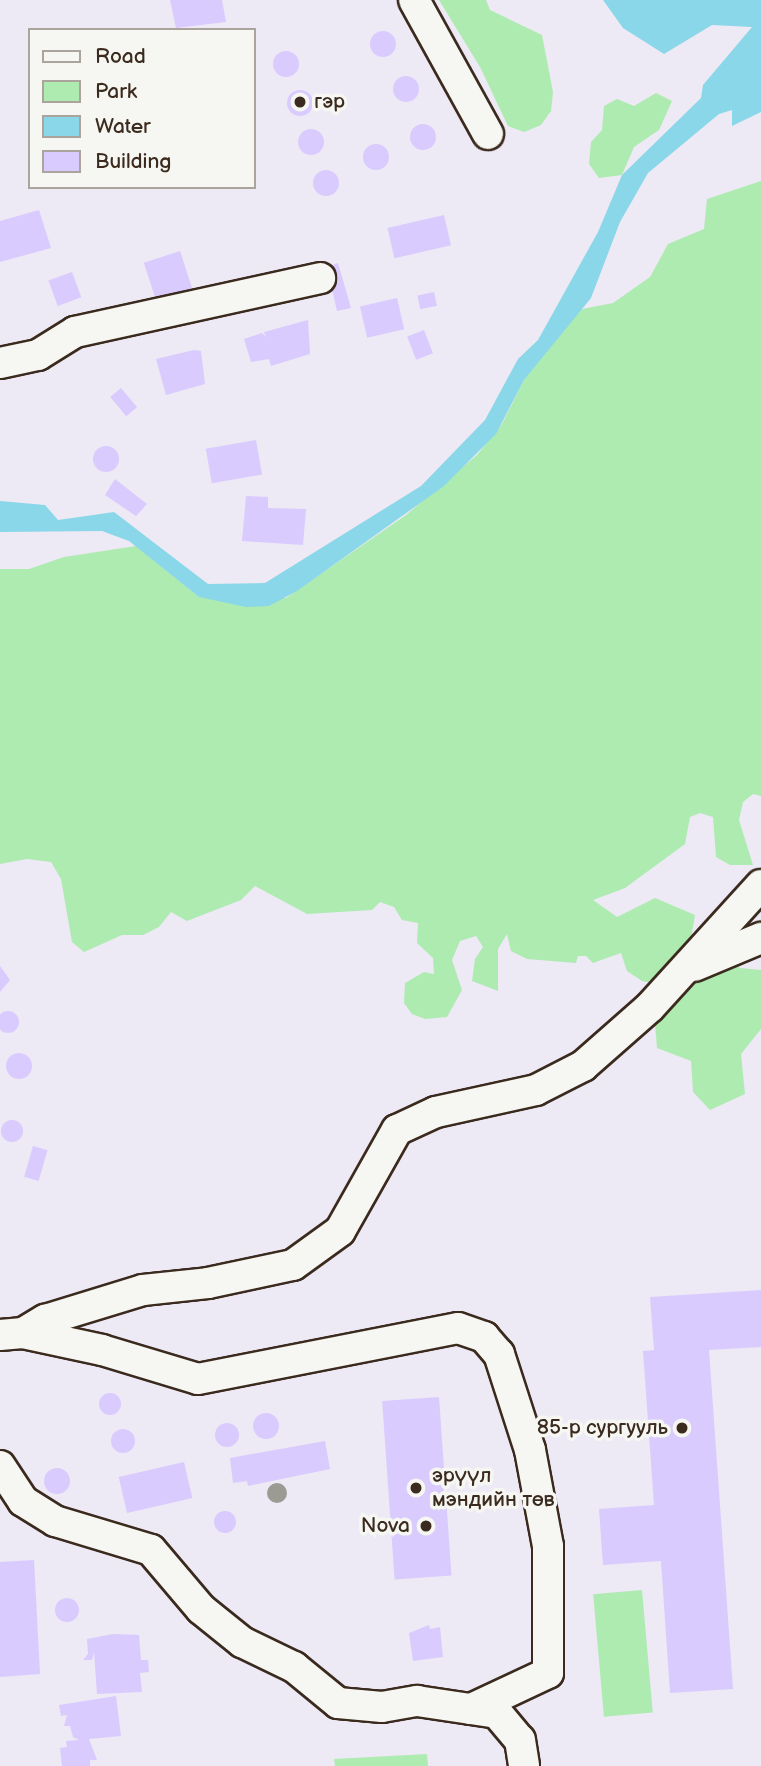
<!DOCTYPE html>
<html>
<head>
<meta charset="utf-8">
<style>
  body { margin:0 }
  #map { position:relative; width:761px; height:1766px; overflow:hidden; background:#ede9f5; font-family:"Balsamiq Sans",sans-serif }
  div>[style] { position:absolute }
  .green>* { inset:0; background:#aeebb1; transform-origin:0 0 }
  .water>* { inset:0; background:#89d7e8 }
  .building>* { inset:0; background:#d9cbfd; transform-origin:0 0 }
  .round { border-radius:50% }
  .roads { filter:drop-shadow(2px 0 #3b2a1e) drop-shadow(-2px 0 #3b2a1e) drop-shadow(0 2px #3b2a1e) drop-shadow(0 -2px #3b2a1e) }
  .minor>* { height:30px; margin:-15px; padding:0 15px; transform-origin:15px; border-radius:15px; background:#f6f6f2 }
  .trees>* { width:20px; height:20px; margin:-10px; border-radius:50%; background:#9b9a93 }
  .dots>* { width:19px; height:19px; translate:-50% -50%; box-sizing:border-box; border:4px solid #f6f6f2; border-radius:50% }
  span { translate:-50% -50%; white-space:nowrap; text-align:center; line-height:1.15; -webkit-text-stroke:7px #f6f6f2; paint-order:stroke }
  .poi-label { font-size:21px; color:#3b2a1e }
  .left { translate:0 -50%; text-align:left }
  .right { translate:-100% -50%; text-align:right }
  .legend { position:absolute; left:28px; top:28px; width:228px; height:161px; box-sizing:border-box; background:#f6f6f2; border:2px solid #aba49d; margin:0; padding:9px 12px; list-style:none; font-size:21px; color:#3b2a1e }
  .legend li { display:flex; align-items:center; gap:14px; height:35px }
  .legend b { width:35px; border:2px solid #aba49d }
</style>
</head>
<body>
<div id="map">
  <div class="green">
    <div style="clip-path:polygon(439px 0,486px 0,490px 10px,542px 35px,553px 92px,551px 111px,541px 125px,524px 132px,508px 126px,480px 67px)"></div>
    <div style="clip-path:polygon(656px 93px,672px 101px,659px 130px,634px 147px,622px 175px,599px 178px,589px 164px,591px 142px,602px 130px,604px 106px,617px 99px,634px 106px)"></div>
    <div style="clip-path:polygon(761px 181px,761px 796px,753px 794px,743px 802px,739px 820px,753px 865px,730px 865px,716px 857px,713px 817px,700px 813px,690px 817px,685px 844px,625px 888px,593px 900px,617px 917px,655px 898px,695px 915px,690px 944px,721px 953px,740px 968px,761px 970px,761px 1029px,741px 1054px,745px 1094px,710px 1110px,693px 1092px,691px 1061px,657px 1048px,655px 1023px,667px 986px,642px 981px,627px 971px,621px 953px,593px 963px,586px 956px,578px 956px,576px 963px,527px 959px,511px 951px,507px 934px,498px 949px,498px 991px,472px 981px,475px 959px,483px 947px,476px 936px,460px 941px,452px 960px,462px 990px,447px 1017px,425px 1019px,412px 1014px,404px 1003px,405px 983px,424px 972px,434px 974px,433px 958px,417px 943px,418px 923px,402px 920px,394px 907px,380px 902px,372px 910px,307px 914px,255px 886px,241px 900px,187px 921px,171px 912px,159px 927px,143px 935px,122px 935px,84px 952px,72px 942px,61px 879px,51px 862px,27px 859px,0 864px,0 569px,29px 569px,64px 557px,136px 546px,199px 597px,286px 598px,406px 515px,477px 455px,502px 424px,524px 380px,577px 310px,613px 303px,650px 277px,668px 244px,704px 229px,707px 199px)"></div>
    <div style="left:642px;top:1590px;width:123px;height:49px;rotate:85deg"></div>
    <div style="clip-path:polygon(427px 1754px,428px 1766px,335px 1766px,334px 1759px)"></div>
  </div>
  <div class="water">
    <div style="clip-path:polygon(603px 0,761px 0,761px 112px,732px 126px,732px 110px,719px 114px,648px 173px,620px 222px,591px 298px,524px 380px,496px 434px,444px 486px,297px 591px,269px 606px,246px 607px,199px 597px,129px 541px,102px 531px,0 532px,0 501px,45px 505px,58px 520px,114px 512px,208px 584px,265px 583px,421px 486px,485px 420px,518px 359px,538px 340px,598px 232px,622px 175px,701px 98px,703px 85px,752px 27px,712px 25px,664px 54px,623px 28px)"></div>
  </div>
  <div class="building">
    <div style="clip-path:polygon(170px 0,222px 0,226px 22px,176px 28px)"></div>
    <div class="round" style="left:370px;top:31px;width:26px;height:26px"></div>
    <div class="round" style="left:273px;top:51px;width:26px;height:26px"></div>
    <div class="round" style="left:393px;top:76px;width:26px;height:26px"></div>
    <div class="round" style="left:287px;top:90px;width:26px;height:26px"></div>
    <div class="round" style="left:410px;top:124px;width:26px;height:26px"></div>
    <div class="round" style="left:298px;top:129px;width:26px;height:26px"></div>
    <div class="round" style="left:363px;top:144px;width:26px;height:26px"></div>
    <div class="round" style="left:313px;top:170px;width:26px;height:26px"></div>
    <div style="clip-path:polygon(39px 210px,51px 248px,0 262px,0 221px)"></div>
    <div style="left:444px;top:215px;width:31px;height:58px;rotate:77deg"></div>
    <div style="left:180px;top:251px;width:40px;height:38px;rotate:72deg"></div>
    <div style="clip-path:polygon(338px 263px,351px 308px,337px 311px,327px 267px)"></div>
    <div style="left:72px;top:272px;width:27px;height:25px;rotate:70deg"></div>
    <div style="left:434px;top:292px;width:14px;height:17px;rotate:78deg"></div>
    <div style="left:397px;top:298px;width:32px;height:38px;rotate:77deg"></div>
    <div style="clip-path:polygon(308px 320px,310px 354px,271px 366px,269px 359px,251px 362px,244px 339px,262px 333px,266px 337px,264px 332px)"></div>
    <div style="left:424px;top:330px;width:25px;height:18px;rotate:69deg"></div>
    <div style="clip-path:polygon(194px 350px,201px 351px,205px 384px,166px 395px,156px 359px)"></div>
    <div style="left:121px;top:388px;width:25px;height:14px;rotate:50deg"></div>
    <div style="left:256px;top:440px;width:35px;height:51px;rotate:80deg"></div>
    <div class="round" style="left:93px;top:446px;width:26px;height:26px"></div>
    <div style="clip-path:polygon(115px 479px,147px 504px,136px 516px,105px 495px)"></div>
    <div style="clip-path:polygon(246px 496px,268px 497px,268px 508px,306px 509px,303px 545px,242px 541px)"></div>
    <div style="clip-path:polygon(0 966px,10px 980px,0 992px)"></div>
    <div class="round" style="left:-3px;top:1011px;width:22px;height:22px"></div>
    <div class="round" style="left:6px;top:1053px;width:26px;height:26px"></div>
    <div class="round" style="left:1px;top:1120px;width:22px;height:22px"></div>
    <div style="left:33px;top:1146px;width:15px;height:32px;rotate:16deg"></div>
    <div style="clip-path:polygon(761px 1290px,761px 1347px,709px 1350px,733px 1689px,670px 1693px,661px 1561px,603px 1565px,599px 1509px,654px 1505px,643px 1351px,654px 1350px,650px 1297px)"></div>
    <div class="round" style="left:99px;top:1393px;width:22px;height:22px"></div>
    <div style="left:439px;top:1397px;width:179px;height:57px;rotate:86deg"></div>
    <div class="round" style="left:253px;top:1413px;width:26px;height:26px"></div>
    <div class="round" style="left:215px;top:1423px;width:24px;height:24px"></div>
    <div class="round" style="left:111px;top:1429px;width:24px;height:24px"></div>
    <div style="clip-path:polygon(325px 1441px,330px 1469px,248px 1486px,247px 1481px,233px 1483px,230px 1458px)"></div>
    <div style="left:184px;top:1462px;width:37px;height:67px;rotate:77deg"></div>
    <div class="round" style="left:44px;top:1468px;width:26px;height:26px"></div>
    <div class="round" style="left:214px;top:1511px;width:22px;height:22px"></div>
    <div style="clip-path:polygon(34px 1560px,40px 1674px,0 1677px,0 1562px)"></div>
    <div class="round" style="left:55px;top:1598px;width:24px;height:24px"></div>
    <div style="clip-path:polygon(429px 1625px,430px 1629px,440px 1627px,443px 1657px,413px 1661px,409px 1633px)"></div>
    <div style="clip-path:polygon(113px 1634px,139px 1635px,141px 1660px,148px 1660px,149px 1672px,140px 1673px,142px 1692px,97px 1694px,94px 1652px,92px 1660px,83px 1660px,88px 1654px,87px 1639px)"></div>
    <div style="clip-path:polygon(116px 1696px,121px 1736px,89px 1739px,97px 1760px,90px 1760px,90px 1766px,62px 1766px,60px 1748px,67px 1747px,66px 1741px,79px 1740px,73px 1737px,70px 1726px,64px 1726px,67px 1715px,61px 1716px,59px 1705px)"></div>
  </div>
  <div class="roads">
    <div class="minor">
      <div style="left:414px;top:0;width:153px;rotate:61.1deg"></div>
      <div style="left:0;top:363px;width:39px;rotate:-12deg"></div>
      <div style="left:38px;top:355px;width:44px;rotate:-31.9deg"></div>
      <div style="left:75px;top:332px;width:251px;rotate:-12.4deg"></div>
      <div style="left:694px;top:966px;width:73px;rotate:-22.7deg"></div>
      <div style="left:23px;top:1333px;width:26px;rotate:-31deg"></div>
      <div style="left:45px;top:1320px;width:102px;rotate:-17deg"></div>
      <div style="left:143px;top:1290px;width:65px;rotate:-6.1deg"></div>
      <div style="left:208px;top:1283px;width:87px;rotate:-12deg"></div>
      <div style="left:293px;top:1265px;width:58px;rotate:-35.9deg"></div>
      <div style="left:340px;top:1231px;width:116px;rotate:-60.6deg"></div>
      <div style="left:397px;top:1130px;width:43px;rotate:-24.8deg"></div>
      <div style="left:436px;top:1112px;width:102px;rotate:-12.4deg"></div>
      <div style="left:536px;top:1090px;width:53px;rotate:-27.1deg"></div>
      <div style="left:583px;top:1066px;width:89px;rotate:-41.4deg"></div>
      <div style="left:650px;top:1007px;width:165px;rotate:-47.7deg"></div>
      <div style="left:0;top:1335px;width:23px;rotate:-5deg"></div>
      <div style="left:23px;top:1333px;width:81px;rotate:12.1deg"></div>
      <div style="left:102px;top:1350px;width:100px;rotate:16.8deg"></div>
      <div style="left:198px;top:1379px;width:265px;rotate:-11.1deg"></div>
      <div style="left:458px;top:1328px;width:28px;rotate:19deg"></div>
      <div style="left:484px;top:1337px;width:23px;rotate:49deg"></div>
      <div style="left:499px;top:1354px;width:101px;rotate:72.1deg"></div>
      <div style="left:530px;top:1450px;width:98px;rotate:79.4deg"></div>
      <div style="left:548px;top:1546px;width:127px;rotate:90deg"></div>
      <div style="left:548px;top:1673px;width:85px;rotate:154.9deg"></div>
      <div style="left:0;top:1466px;width:42px;rotate:56.7deg"></div>
      <div style="left:23px;top:1501px;width:38px;rotate:32deg"></div>
      <div style="left:55px;top:1521px;width:100px;rotate:16.8deg"></div>
      <div style="left:151px;top:1550px;width:77px;rotate:49.7deg"></div>
      <div style="left:201px;top:1609px;width:53px;rotate:38.8deg"></div>
      <div style="left:242px;top:1642px;width:58px;rotate:25.7deg"></div>
      <div style="left:294px;top:1667px;width:57px;rotate:39.3deg"></div>
      <div style="left:338px;top:1703px;width:44px;rotate:5.2deg"></div>
      <div style="left:382px;top:1707px;width:36px;rotate:-10deg"></div>
      <div style="left:417px;top:1701px;width:81px;rotate:8.5deg"></div>
      <div style="left:497px;top:1713px;width:35px;rotate:50deg"></div>
      <div style="left:520px;top:1740px;width:26px;rotate:81deg"></div>
    </div>
  </div>
  <div class="trees">
    <div style="left:277px;top:1493px"></div>
  </div>
  <div class="dots">
    <div style="left:300px;top:102px;background:#3b2a1e"></div>
    <div style="left:682px;top:1428px;background:#3b2a1e"></div>
    <div style="left:416px;top:1488px;background:#3b2a1e"></div>
    <div style="left:426px;top:1526px;background:#3b2a1e"></div>
  </div>
  <div class="poi-label">
    <span class="left" style="left:314px;top:102px">гэр</span>
    <span class="right" style="left:668px;top:1428px">85-р сургууль</span>
    <span class="left" style="left:432px;top:1488px">эрүүл<br>мэндийн төв</span>
    <span class="right" style="left:410px;top:1526px">Nova</span>
  </div>
  <ul class="legend">
  <li><b style="height:9px;background:#f6f6f2"></b>Road</li>
  <li><b style="height:19px;background:#aeebb1"></b>Park</li>
  <li><b style="height:19px;background:#89d7e8"></b>Water</li>
  <li><b style="height:19px;background:#d9cbfd"></b>Building</li>
  </ul>
</div>
</body>
</html>
